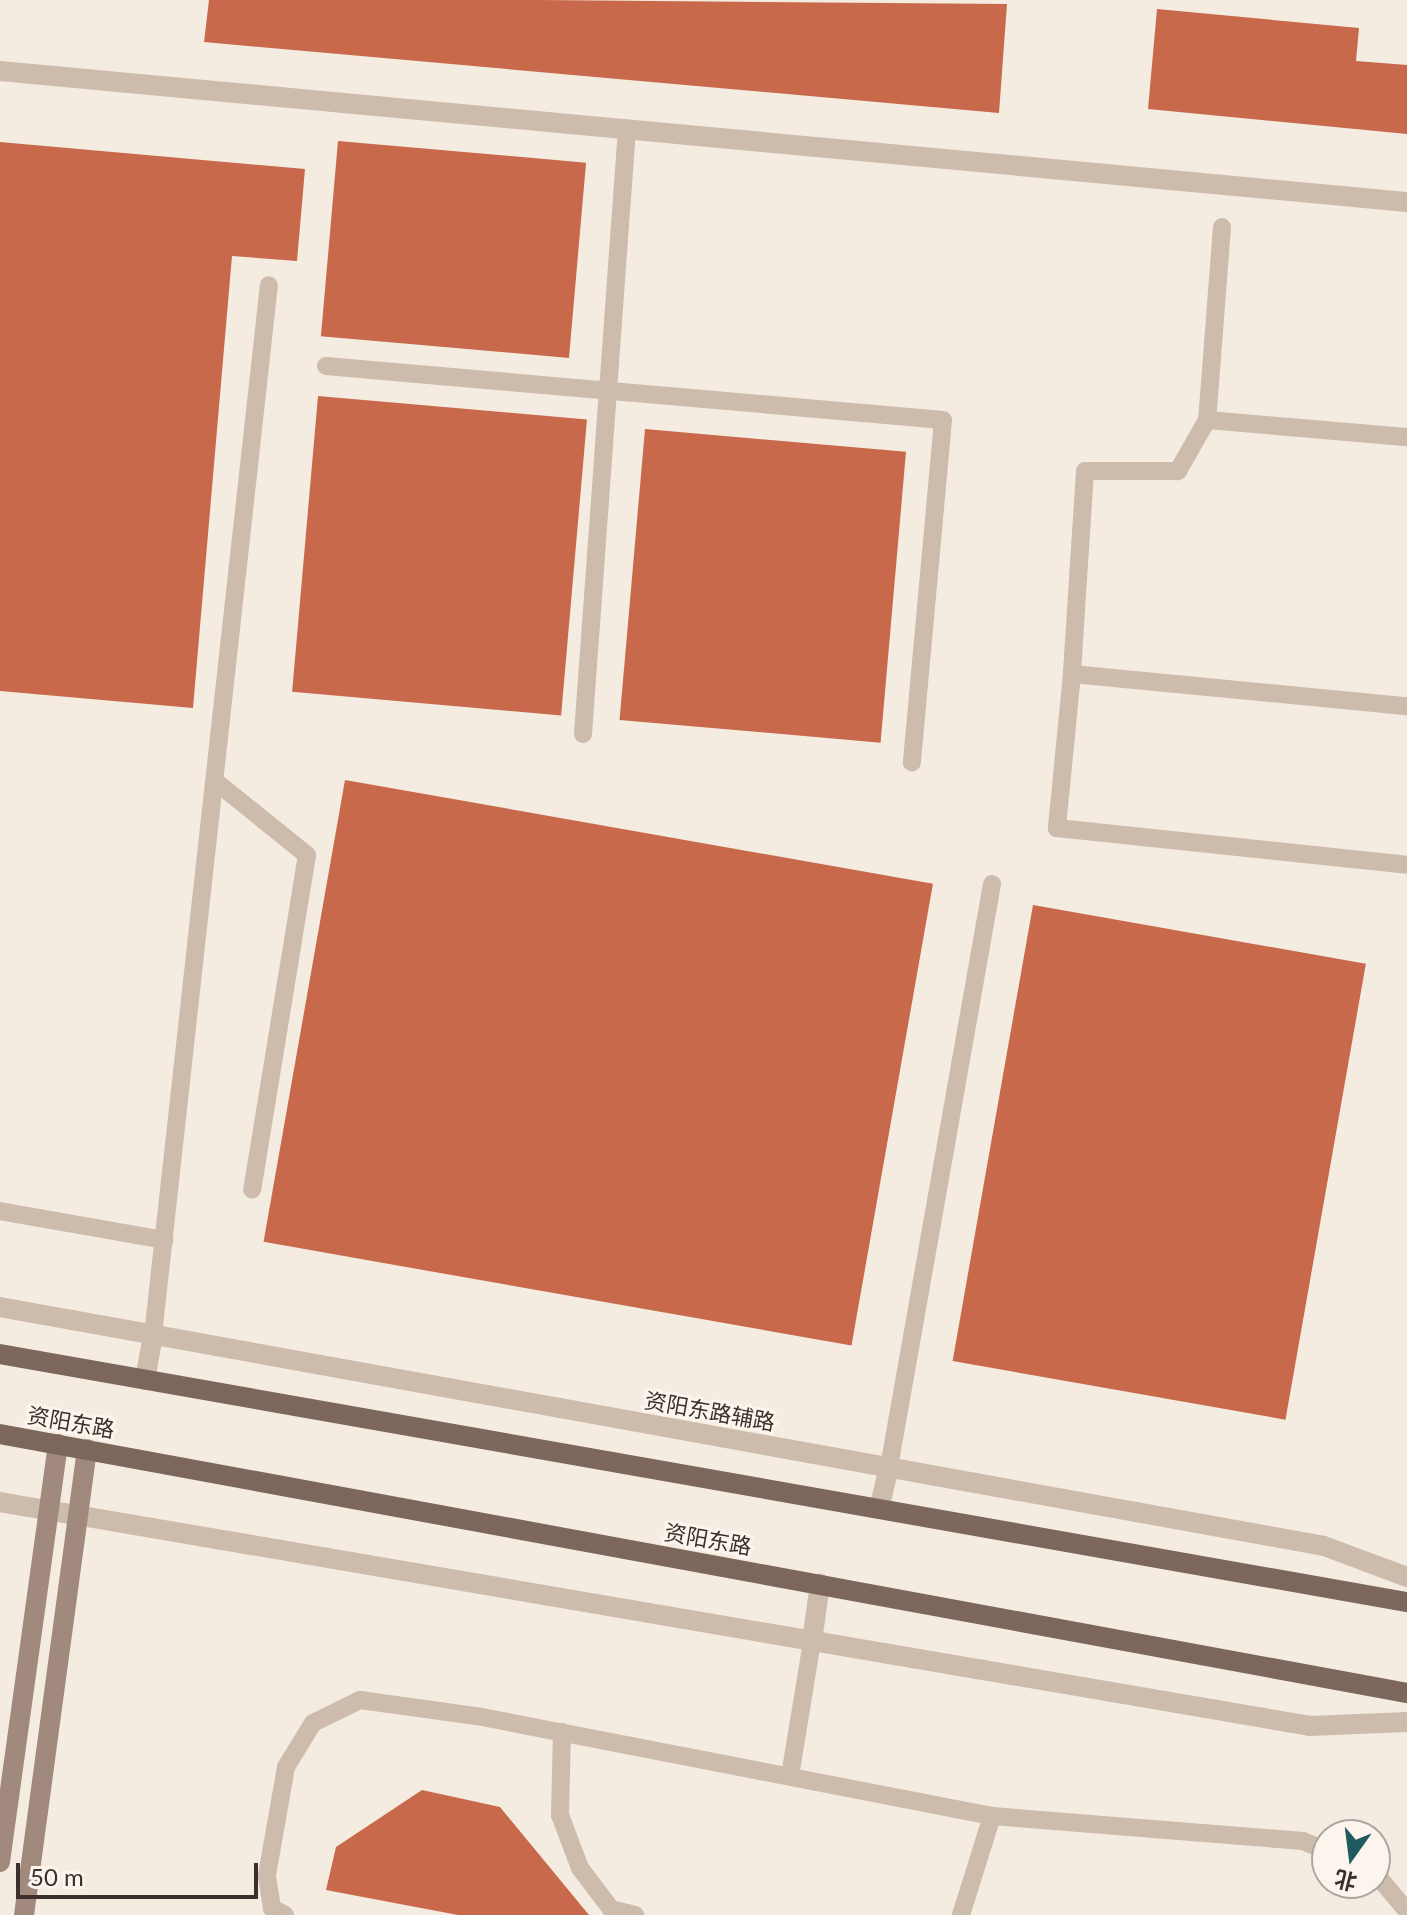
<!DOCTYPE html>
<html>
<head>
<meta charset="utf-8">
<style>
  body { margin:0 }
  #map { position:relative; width:1407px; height:1915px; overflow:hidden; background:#f4ebe1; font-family:Lato,"Noto Sans SC",sans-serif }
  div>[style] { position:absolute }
  .building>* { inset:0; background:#c8694b; transform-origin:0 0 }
  .lane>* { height:18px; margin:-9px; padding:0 9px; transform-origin:9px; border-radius:9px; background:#cdbbac }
  .street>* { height:20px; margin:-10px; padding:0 10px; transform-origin:10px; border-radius:10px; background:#cdbbac }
  .secondary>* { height:20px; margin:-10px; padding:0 10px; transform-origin:10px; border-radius:10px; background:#a18a7d }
  .primary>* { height:20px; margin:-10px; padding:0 10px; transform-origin:10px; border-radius:10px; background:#7d675c }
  span { translate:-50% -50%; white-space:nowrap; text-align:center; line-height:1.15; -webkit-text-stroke:6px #fbf5ee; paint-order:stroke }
  .street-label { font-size:22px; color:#3b302b }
  .north { position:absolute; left:1311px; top:1819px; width:80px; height:80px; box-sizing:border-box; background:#fbf5ee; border:2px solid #aea6a0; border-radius:50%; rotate:194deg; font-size:22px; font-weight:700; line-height:32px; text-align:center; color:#3b302b }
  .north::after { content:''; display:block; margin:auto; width:28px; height:36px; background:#1f5a5e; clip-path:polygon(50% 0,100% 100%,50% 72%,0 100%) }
  .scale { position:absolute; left:16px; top:1863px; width:242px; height:36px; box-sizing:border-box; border:4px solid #3b302b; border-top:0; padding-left:10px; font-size:24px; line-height:28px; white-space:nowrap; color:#3b302b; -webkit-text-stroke:6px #fbf5ee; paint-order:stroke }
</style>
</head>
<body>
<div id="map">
  <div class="building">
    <div style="clip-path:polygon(209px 0,541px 0,1007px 4px,999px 113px,204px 42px)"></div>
    <div style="clip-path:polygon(1157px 9px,1359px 28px,1356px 61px,1407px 65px,1407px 134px,1148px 109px)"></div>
    <div style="left:338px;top:141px;width:249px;height:196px;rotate:5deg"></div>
    <div style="clip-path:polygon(0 142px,305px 169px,297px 261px,232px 256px,193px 708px,0 691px)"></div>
    <div style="left:318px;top:396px;width:270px;height:297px;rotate:5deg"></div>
    <div style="left:645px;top:429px;width:262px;height:292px;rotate:5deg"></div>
    <div style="left:345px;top:780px;width:597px;height:469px;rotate:10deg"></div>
    <div style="left:1033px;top:905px;width:338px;height:463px;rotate:10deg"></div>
    <div style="clip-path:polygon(422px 1790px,500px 1807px,589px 1915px,458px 1915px,326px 1890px,336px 1847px)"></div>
  </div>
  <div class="lane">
    <div style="left:1222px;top:227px;width:194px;rotate:94.4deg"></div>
    <div style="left:1207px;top:420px;width:59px;rotate:119.6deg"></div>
    <div style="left:1178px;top:471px;width:93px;rotate:180deg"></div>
    <div style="left:1085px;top:471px;width:203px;rotate:93.7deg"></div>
    <div style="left:1072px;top:674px;width:337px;rotate:5.5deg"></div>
    <div style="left:326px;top:366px;width:619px;rotate:5deg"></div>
    <div style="left:943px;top:420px;width:344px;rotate:95.2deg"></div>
    <div style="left:1207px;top:420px;width:201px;rotate:4.9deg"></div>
    <div style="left:1072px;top:674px;width:155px;rotate:95.6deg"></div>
    <div style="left:1057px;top:828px;width:352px;rotate:6deg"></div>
    <div style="left:583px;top:734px;width:607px;rotate:-85.84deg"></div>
    <div style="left:215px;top:781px;width:118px;rotate:38.8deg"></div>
    <div style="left:307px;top:855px;width:339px;rotate:99.3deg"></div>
    <div style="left:0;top:1211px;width:167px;rotate:10deg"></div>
    <div style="left:153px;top:1335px;width:1056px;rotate:-83.7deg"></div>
    <div style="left:889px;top:1467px;width:592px;rotate:-79.98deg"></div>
    <div style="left:562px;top:1732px;width:83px;rotate:91.4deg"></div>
    <div style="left:560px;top:1815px;width:57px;rotate:69.3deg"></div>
    <div style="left:580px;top:1868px;width:51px;rotate:52.9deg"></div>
    <div style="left:611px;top:1909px;width:25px;rotate:14deg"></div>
    <div style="left:790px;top:1776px;width:137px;rotate:-80.7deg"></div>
    <div style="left:1375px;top:1873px;width:50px;rotate:49.9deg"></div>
    <div style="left:285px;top:1915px;width:15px;rotate:-152deg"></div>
    <div style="left:272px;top:1908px;width:33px;rotate:-99deg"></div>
    <div style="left:267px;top:1875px;width:110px;rotate:-80deg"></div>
    <div style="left:286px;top:1767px;width:52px;rotate:-58.5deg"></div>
    <div style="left:313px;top:1723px;width:52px;rotate:-26.1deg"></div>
    <div style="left:360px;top:1700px;width:123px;rotate:7.9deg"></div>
    <div style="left:482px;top:1717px;width:520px;rotate:10.99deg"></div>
    <div style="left:992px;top:1816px;width:312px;rotate:4.6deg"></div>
    <div style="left:1303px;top:1841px;width:26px;rotate:23deg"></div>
    <div style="left:961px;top:1915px;width:104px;rotate:-72.6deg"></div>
  </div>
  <div class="street">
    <div style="left:0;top:71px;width:1413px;rotate:5.32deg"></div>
    <div style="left:0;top:1307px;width:1345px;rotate:10.23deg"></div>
    <div style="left:1324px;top:1546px;width:89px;rotate:20.5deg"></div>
    <div style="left:145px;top:1380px;width:46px;rotate:-79.9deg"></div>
    <div style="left:0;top:1502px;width:1329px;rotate:9.7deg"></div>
    <div style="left:1310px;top:1726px;width:97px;rotate:-2.4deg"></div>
    <div style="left:879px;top:1509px;width:43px;rotate:-76.6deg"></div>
    <div style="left:812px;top:1641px;width:58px;rotate:-82deg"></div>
  </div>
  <div class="secondary">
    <div style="left:0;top:1862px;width:422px;rotate:-82.1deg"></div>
    <div style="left:24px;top:1915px;width:470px;rotate:-82.3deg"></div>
  </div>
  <div class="primary">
    <div style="left:0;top:1354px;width:1429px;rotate:10deg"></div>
    <div style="left:0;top:1434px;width:1431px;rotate:10.43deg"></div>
  </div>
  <div class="street-label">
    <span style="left:710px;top:1411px;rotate:10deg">资阳东路辅路</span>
    <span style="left:71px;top:1422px;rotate:10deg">资阳东路</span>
    <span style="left:708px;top:1539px;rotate:10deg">资阳东路</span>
  </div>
  <div class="north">北</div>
  <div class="scale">50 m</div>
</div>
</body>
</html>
